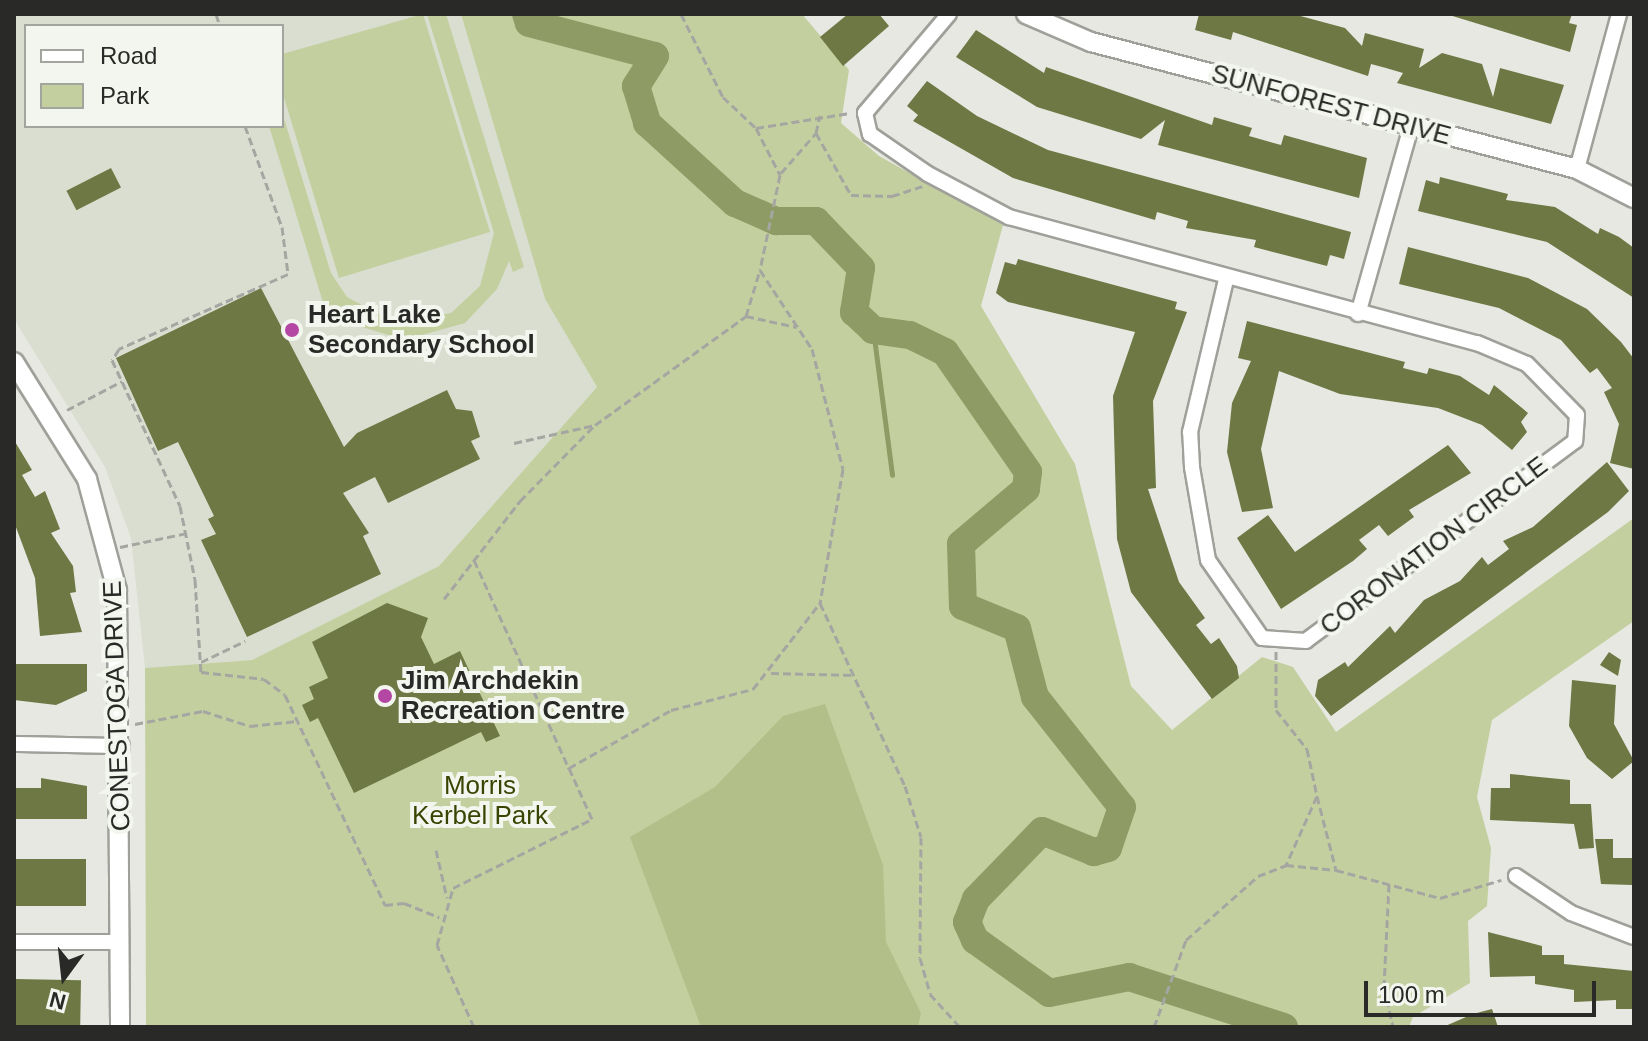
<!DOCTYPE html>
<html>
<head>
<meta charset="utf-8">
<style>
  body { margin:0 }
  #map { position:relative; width:1648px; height:1041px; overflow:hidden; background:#e6e8e1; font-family:Arial,sans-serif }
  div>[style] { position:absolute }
  .built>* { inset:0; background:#daded0 }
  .green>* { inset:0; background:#c4cfa0 }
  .forest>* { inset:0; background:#b2bf88 }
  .stream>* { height:5px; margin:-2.5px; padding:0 2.5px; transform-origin:2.5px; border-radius:2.5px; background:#8f9b65 }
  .river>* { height:28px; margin:-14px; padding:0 14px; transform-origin:14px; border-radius:14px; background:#8f9b65 }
  .building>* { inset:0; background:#6d7844; transform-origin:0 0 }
  .path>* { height:3px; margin-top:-1.5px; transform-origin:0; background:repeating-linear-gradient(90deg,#a5a6a1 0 8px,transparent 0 12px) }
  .roads { filter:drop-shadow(2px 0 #9ea099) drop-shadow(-2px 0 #9ea099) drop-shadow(0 2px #9ea099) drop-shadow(0 -2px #9ea099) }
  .street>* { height:14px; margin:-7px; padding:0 7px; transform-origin:7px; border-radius:7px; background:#fff }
  .secondary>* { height:18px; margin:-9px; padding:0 9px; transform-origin:9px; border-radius:9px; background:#fff }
  .dots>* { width:22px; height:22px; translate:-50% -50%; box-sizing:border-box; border:4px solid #f3f6ee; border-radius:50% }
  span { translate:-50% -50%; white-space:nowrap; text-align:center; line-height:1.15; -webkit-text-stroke:8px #f3f6ee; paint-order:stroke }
  .street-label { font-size:26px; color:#292a27 }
  .poi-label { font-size:26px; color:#292a27; font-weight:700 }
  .left { translate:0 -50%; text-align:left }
  .park-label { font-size:26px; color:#3a4402 }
  .frame { position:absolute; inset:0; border:16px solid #292a27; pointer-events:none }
  .legend { position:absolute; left:24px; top:24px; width:260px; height:104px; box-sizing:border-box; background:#f3f6ee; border:2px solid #a2a49e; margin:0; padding:10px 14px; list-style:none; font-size:24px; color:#292a27 }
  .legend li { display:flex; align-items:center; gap:16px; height:40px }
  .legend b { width:40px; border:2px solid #a2a49e }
  .north { position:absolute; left:24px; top:937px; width:80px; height:80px; -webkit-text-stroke:6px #f3f6ee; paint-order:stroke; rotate:195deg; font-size:22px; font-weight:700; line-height:32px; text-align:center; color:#292a27 }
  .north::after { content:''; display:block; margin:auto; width:28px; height:36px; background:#292a27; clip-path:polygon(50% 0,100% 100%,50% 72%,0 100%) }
  .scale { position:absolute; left:1364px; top:981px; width:232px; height:36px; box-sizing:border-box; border:4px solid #292a27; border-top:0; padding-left:10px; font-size:24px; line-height:28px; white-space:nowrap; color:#292a27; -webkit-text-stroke:6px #f3f6ee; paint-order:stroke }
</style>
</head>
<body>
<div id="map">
  <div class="built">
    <div style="clip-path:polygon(evenodd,14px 14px,461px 14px,545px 299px,597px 387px,439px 566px,252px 660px,145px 668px,131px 538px,105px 467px,14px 319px,14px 14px,26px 26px,282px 26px,282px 126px,26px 126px,26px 26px)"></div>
  </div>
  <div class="green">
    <div style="clip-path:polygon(423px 14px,490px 232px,339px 278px,282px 91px,282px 54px)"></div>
    <div style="clip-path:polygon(427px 14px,446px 14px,524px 267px,513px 272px,509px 261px,497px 289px,465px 323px,404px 340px,359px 326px,335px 306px,325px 309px,269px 126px,282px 126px,282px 112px,331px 273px,347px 297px,396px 323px,451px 313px,480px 286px,494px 233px)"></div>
    <div style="clip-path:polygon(461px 14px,802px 14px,849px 70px,841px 123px,879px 156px,1003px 225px,981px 306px,1075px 464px,1131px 686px,1172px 730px,1262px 657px,1293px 667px,1336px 732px,1634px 518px,1634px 621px,1492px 720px,1477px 797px,1491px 848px,1487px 906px,1468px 921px,1470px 983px,1413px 1017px,1409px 1027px,146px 1027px,145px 668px,252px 660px,439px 566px,597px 387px,545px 299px)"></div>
  </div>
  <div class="forest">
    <div style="clip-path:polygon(825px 704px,883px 865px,886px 942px,921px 1013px,918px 1027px,701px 1027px,630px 837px,715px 787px,783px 716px)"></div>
  </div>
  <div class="stream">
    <div style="left:873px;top:330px;width:146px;rotate:82.5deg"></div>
  </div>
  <div class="river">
    <div style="left:526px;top:14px;width:9px;rotate:72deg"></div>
    <div style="left:529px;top:23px;width:130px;rotate:14.7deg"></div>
    <div style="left:655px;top:56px;width:36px;rotate:122deg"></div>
    <div style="left:636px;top:86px;width:39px;rotate:73deg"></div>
    <div style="left:647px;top:123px;width:119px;rotate:42.3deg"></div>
    <div style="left:735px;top:203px;width:45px;rotate:23.7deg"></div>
    <div style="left:776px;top:221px;width:40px"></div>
    <div style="left:816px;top:221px;width:65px;rotate:46.2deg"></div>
    <div style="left:861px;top:268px;width:45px;rotate:99deg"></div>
    <div style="left:854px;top:312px;width:26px;rotate:43deg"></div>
    <div style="left:873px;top:330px;width:37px;rotate:8deg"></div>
    <div style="left:910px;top:335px;width:39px;rotate:26deg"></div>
    <div style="left:945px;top:352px;width:146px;rotate:55.3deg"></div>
    <div style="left:1028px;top:472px;width:17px;rotate:97deg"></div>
    <div style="left:1026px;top:489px;width:85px;rotate:139.8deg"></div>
    <div style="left:961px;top:544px;width:62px;rotate:88.2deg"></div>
    <div style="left:963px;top:606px;width:58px;rotate:22.2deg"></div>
    <div style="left:1017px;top:628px;width:71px;rotate:75.4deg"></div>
    <div style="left:1035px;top:697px;width:140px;rotate:51.7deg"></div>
    <div style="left:1122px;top:807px;width:43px;rotate:108.9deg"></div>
    <div style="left:1108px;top:848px;width:15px;rotate:164deg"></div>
    <div style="left:1094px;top:852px;width:56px;rotate:-158deg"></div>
    <div style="left:1042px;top:831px;width:95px;rotate:134.1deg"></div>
    <div style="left:976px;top:899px;width:25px;rotate:111deg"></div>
    <div style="left:967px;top:922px;width:20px;rotate:66deg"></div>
    <div style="left:975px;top:940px;width:91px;rotate:35.6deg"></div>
    <div style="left:1049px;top:993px;width:82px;rotate:-11.3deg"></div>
    <div style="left:1129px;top:977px;width:163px;rotate:17.9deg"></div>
  </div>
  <div class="building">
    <div style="clip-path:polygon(848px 14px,879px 14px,889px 26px,843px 66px,820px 37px)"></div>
    <div style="clip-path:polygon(1199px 14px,1293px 14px,1345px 28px,1362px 46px,1365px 33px,1424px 49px,1419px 68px,1442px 53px,1482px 64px,1493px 97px,1500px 68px,1564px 85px,1551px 124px,1397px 83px,1403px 73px,1386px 68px,1371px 64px,1368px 76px,1233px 32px,1231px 40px,1195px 30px)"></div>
    <div style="clip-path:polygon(1446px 14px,1572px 14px,1569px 23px,1577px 25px,1570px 52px)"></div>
    <div style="clip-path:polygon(976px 30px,1044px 73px,1046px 67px,1212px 125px,1214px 117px,1238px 124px,1252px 128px,1249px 136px,1281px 145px,1284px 135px,1367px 158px,1359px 198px,1158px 145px,1165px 120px,1141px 139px,1037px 107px,956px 57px)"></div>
    <div style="clip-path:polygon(927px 81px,977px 116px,1048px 150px,1351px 232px,1344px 259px,1330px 255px,1327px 266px,1254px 247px,1256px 240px,1186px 228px,1188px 221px,1157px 212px,1155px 220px,1013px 178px,913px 121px,918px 115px,907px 106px)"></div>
    <div style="left:111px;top:168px;width:22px;height:50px;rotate:63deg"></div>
    <div style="clip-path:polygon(1440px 177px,1508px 194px,1506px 200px,1555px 207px,1598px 234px,1600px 228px,1619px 237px,1634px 248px,1634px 298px,1547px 242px,1418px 211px,1426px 180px,1439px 184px)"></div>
    <div style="clip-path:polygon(1408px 247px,1528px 278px,1587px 309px,1621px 342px,1634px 359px,1634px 469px,1610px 463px,1619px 424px,1604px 392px,1612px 388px,1597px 368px,1590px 373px,1561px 340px,1499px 308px,1399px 284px)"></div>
    <div style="clip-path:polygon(1018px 259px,1177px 302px,1175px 309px,1187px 312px,1153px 401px,1156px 488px,1148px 489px,1179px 582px,1205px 618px,1196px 625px,1211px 644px,1219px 638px,1237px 666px,1239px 678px,1212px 699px,1131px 592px,1117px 539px,1113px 396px,1135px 332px,1008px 302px,996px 293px,1005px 262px,1016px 265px)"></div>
    <div style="clip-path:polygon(261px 288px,344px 447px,357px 433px,447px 390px,456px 409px,472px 411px,480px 437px,471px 441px,480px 459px,388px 503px,375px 477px,343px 493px,369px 533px,363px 536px,381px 574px,247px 637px,201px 540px,216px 534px,208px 519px,214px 516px,178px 442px,158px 451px,116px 358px)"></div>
    <div style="clip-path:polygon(1247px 321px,1405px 362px,1403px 368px,1427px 374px,1429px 368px,1460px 376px,1489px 395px,1494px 385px,1528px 413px,1521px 422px,1527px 432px,1512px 450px,1482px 425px,1438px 408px,1340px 394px,1279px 371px,1261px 449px,1273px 508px,1242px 512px,1227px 452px,1232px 403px,1251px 361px,1238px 358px)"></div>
    <div style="clip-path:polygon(14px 440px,32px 470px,22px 475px,35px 497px,45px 491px,60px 529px,51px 533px,73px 566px,76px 592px,70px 593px,82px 632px,40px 636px,35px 578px,14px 522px)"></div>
    <div style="clip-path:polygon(1448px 445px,1471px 473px,1409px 510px,1414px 517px,1388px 536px,1379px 525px,1359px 540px,1367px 549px,1353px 561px,1281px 609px,1237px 538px,1268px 515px,1295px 552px)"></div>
    <div style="clip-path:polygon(1607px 462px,1629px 491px,1608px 512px,1331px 716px,1315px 696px,1318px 680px,1345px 662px,1348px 667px,1390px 626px,1395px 633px,1424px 600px,1460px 581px,1482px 557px,1488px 565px,1509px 549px,1503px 541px,1533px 527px)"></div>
    <div style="clip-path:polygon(387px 603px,428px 618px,421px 637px,434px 664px,460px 651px,500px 736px,486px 742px,481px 732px,354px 793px,318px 718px,310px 722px,302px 705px,314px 699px,309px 687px,328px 678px,312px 642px)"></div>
    <div style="clip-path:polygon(1609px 652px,1621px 660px,1618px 676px,1600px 665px)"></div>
    <div style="clip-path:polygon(14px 664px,87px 664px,87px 691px,56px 705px,14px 700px)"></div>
    <div style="clip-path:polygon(1572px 680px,1616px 685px,1614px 724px,1634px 761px,1612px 779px,1587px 758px,1569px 726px)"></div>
    <div style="clip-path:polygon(1510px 774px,1570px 780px,1570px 804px,1591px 804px,1594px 848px,1579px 849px,1574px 824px,1490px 820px,1491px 788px,1510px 788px)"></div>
    <div style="clip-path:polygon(41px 778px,87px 786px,87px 819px,14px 819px,14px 788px,41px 788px)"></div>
    <div style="clip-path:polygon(1595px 839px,1613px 839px,1613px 858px,1632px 858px,1632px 885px,1601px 884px)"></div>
    <div style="left:16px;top:859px;width:70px;height:47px"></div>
    <div style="clip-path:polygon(1488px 932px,1542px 946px,1542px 955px,1564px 955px,1564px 964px,1634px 971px,1633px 1009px,1616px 1009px,1616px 1000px,1574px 1002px,1574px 990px,1535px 984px,1535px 976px,1490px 977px)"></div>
    <div style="left:15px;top:979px;width:66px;height:48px;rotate:1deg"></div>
    <div style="clip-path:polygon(1492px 1009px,1498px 1027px,1443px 1027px,1473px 1014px)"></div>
  </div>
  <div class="path">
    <div style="left:216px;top:14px;width:13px;rotate:72deg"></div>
    <div style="left:681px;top:14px;width:93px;rotate:63.2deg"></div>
    <div style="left:723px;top:97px;width:45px;rotate:43.2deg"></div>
    <div style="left:756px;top:128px;width:53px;rotate:62.9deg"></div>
    <div style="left:780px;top:175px;width:97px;rotate:101.9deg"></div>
    <div style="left:760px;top:270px;width:95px;rotate:56.6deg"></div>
    <div style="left:812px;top:349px;width:124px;rotate:75.5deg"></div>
    <div style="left:843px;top:469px;width:136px;rotate:99.7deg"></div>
    <div style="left:820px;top:603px;width:202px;rotate:65.1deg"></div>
    <div style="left:905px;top:786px;width:53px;rotate:72.6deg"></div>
    <div style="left:921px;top:837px;width:121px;rotate:90.5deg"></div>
    <div style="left:920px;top:958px;width:37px;rotate:74deg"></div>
    <div style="left:930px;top:994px;width:45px;rotate:47.7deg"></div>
    <div style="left:245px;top:126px;width:108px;rotate:69.9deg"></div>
    <div style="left:282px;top:227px;width:47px;rotate:82.7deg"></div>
    <div style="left:288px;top:274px;width:185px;rotate:156.1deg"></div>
    <div style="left:119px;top:349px;width:13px;rotate:122deg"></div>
    <div style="left:112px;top:360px;width:161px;rotate:65deg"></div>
    <div style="left:180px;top:506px;width:76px;rotate:78.5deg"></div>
    <div style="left:195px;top:580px;width:92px;rotate:86.3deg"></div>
    <div style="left:201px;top:672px;width:63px;rotate:6.3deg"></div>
    <div style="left:264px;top:679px;width:26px;rotate:37deg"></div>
    <div style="left:285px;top:695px;width:233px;rotate:64.5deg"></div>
    <div style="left:385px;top:905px;width:19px;rotate:-6deg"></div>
    <div style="left:404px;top:903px;width:38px;rotate:22deg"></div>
    <div style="left:756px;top:128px;width:95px;rotate:-9.1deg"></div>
    <div style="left:816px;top:133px;width:71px;rotate:60.6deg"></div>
    <div style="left:851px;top:195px;width:41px;rotate:1.4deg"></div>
    <div style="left:892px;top:196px;width:32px;rotate:-18deg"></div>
    <div style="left:781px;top:173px;width:53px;rotate:-48.8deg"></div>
    <div style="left:816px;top:133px;width:18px;rotate:-77deg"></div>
    <div style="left:746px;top:316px;width:52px;rotate:12.2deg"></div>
    <div style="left:67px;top:410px;width:62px;rotate:-27.8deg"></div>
    <div style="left:514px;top:443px;width:83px;rotate:-12.5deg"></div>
    <div style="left:120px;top:547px;width:68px;rotate:-11.8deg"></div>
    <div style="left:474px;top:560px;width:229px;rotate:65.5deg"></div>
    <div style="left:444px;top:599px;width:124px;rotate:-52.2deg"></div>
    <div style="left:520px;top:501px;width:107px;rotate:-45.4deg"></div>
    <div style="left:595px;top:425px;width:186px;rotate:-35.8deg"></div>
    <div style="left:746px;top:316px;width:48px;rotate:-73.1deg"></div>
    <div style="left:1276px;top:651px;width:59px;rotate:90deg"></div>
    <div style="left:1276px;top:710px;width:50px;rotate:51.5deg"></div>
    <div style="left:1307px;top:749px;width:48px;rotate:78deg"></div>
    <div style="left:1317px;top:796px;width:76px;rotate:114.2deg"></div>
    <div style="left:201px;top:662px;width:49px;rotate:-25.5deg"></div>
    <div style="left:771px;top:673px;width:84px;rotate:1.4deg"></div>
    <div style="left:135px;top:724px;width:69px;rotate:-10.8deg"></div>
    <div style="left:203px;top:711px;width:49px;rotate:17.7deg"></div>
    <div style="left:250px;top:726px;width:48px;rotate:-5.9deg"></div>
    <div style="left:1317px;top:796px;width:76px;rotate:75.6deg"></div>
    <div style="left:436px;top:850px;width:49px;rotate:77.1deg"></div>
    <div style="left:1389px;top:884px;width:103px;rotate:92.8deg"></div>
    <div style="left:1384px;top:987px;width:41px;rotate:77.3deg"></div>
    <div style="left:474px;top:1027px;width:90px;rotate:-114.3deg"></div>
    <div style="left:437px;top:945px;width:59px;rotate:-74.3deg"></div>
    <div style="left:453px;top:888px;width:155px;rotate:-26.4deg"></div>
    <div style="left:592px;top:819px;width:56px;rotate:-114.3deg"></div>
    <div style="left:569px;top:768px;width:117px;rotate:-29.6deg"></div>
    <div style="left:671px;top:710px;width:85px;rotate:-14.4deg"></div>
    <div style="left:753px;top:689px;width:109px;rotate:-52.1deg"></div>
    <div style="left:1154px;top:1027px;width:93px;rotate:-69.8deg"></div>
    <div style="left:1186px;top:940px;width:96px;rotate:-41.6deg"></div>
    <div style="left:1258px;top:876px;width:30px;rotate:-21deg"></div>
    <div style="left:1286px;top:865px;width:50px;rotate:5.7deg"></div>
    <div style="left:1336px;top:870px;width:108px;rotate:15.1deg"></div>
    <div style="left:1440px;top:898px;width:64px;rotate:-16.4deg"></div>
  </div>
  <div class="roads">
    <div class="street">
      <div style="left:949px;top:14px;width:130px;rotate:130.3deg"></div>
      <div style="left:865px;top:113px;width:22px;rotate:77deg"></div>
      <div style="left:870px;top:134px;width:70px;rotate:34.6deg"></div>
      <div style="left:928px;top:174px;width:92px;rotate:28deg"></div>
      <div style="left:1009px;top:217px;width:485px;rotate:15.1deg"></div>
      <div style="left:1477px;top:343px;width:54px;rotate:22.8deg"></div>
      <div style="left:1527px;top:364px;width:71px;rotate:45.6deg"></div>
      <div style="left:1577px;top:415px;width:26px;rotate:94deg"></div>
      <div style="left:1575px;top:441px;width:335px;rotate:143.4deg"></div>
      <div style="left:1306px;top:641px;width:44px;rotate:-176.1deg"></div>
      <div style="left:1262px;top:638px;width:95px;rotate:-124.7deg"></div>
      <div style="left:1208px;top:560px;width:94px;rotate:-99.8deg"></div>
      <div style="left:1192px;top:467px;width:35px;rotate:-93deg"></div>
      <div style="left:1190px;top:432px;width:156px;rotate:-76.7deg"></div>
      <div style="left:1577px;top:169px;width:161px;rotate:-74.8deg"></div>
      <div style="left:1358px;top:314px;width:194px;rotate:-74.2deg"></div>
      <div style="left:14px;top:744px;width:108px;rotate:1.1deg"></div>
      <div style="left:1516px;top:876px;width:66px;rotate:33.9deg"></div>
      <div style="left:1571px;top:913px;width:67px;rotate:20.9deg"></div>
      <div style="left:14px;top:942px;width:106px"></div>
    </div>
    <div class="secondary">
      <div style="left:1026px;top:14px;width:71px;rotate:23.3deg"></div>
      <div style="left:1091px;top:42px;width:502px;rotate:14.64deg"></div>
      <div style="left:1577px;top:169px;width:64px;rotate:27deg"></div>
      <div style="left:14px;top:362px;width:138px;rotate:58deg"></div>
      <div style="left:87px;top:479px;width:115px;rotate:74.9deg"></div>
      <div style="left:117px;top:590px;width:437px;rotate:89.6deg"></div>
    </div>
  </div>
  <div class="dots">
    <div style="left:292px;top:330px;background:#b446a4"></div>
    <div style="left:385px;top:696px;background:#b446a4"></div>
  </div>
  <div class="street-label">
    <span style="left:1331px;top:105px;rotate:15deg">SUNFOREST DRIVE</span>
    <span style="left:1434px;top:546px;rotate:-37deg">CORONATION CIRCLE</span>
    <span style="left:117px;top:706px;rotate:-92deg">CONESTOGA DRIVE</span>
  </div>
  <div class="poi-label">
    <span class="left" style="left:308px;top:330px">Heart Lake<br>Secondary School</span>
    <span class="left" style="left:401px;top:696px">Jim Archdekin<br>Recreation Centre</span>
  </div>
  <div class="park-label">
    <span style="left:480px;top:801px">Morris<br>Kerbel Park</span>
  </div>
  <div class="frame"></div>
  <ul class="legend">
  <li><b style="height:10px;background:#fff"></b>Road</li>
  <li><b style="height:22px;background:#c4cfa0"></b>Park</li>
  </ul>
  <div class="north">N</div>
  <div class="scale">100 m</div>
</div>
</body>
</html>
